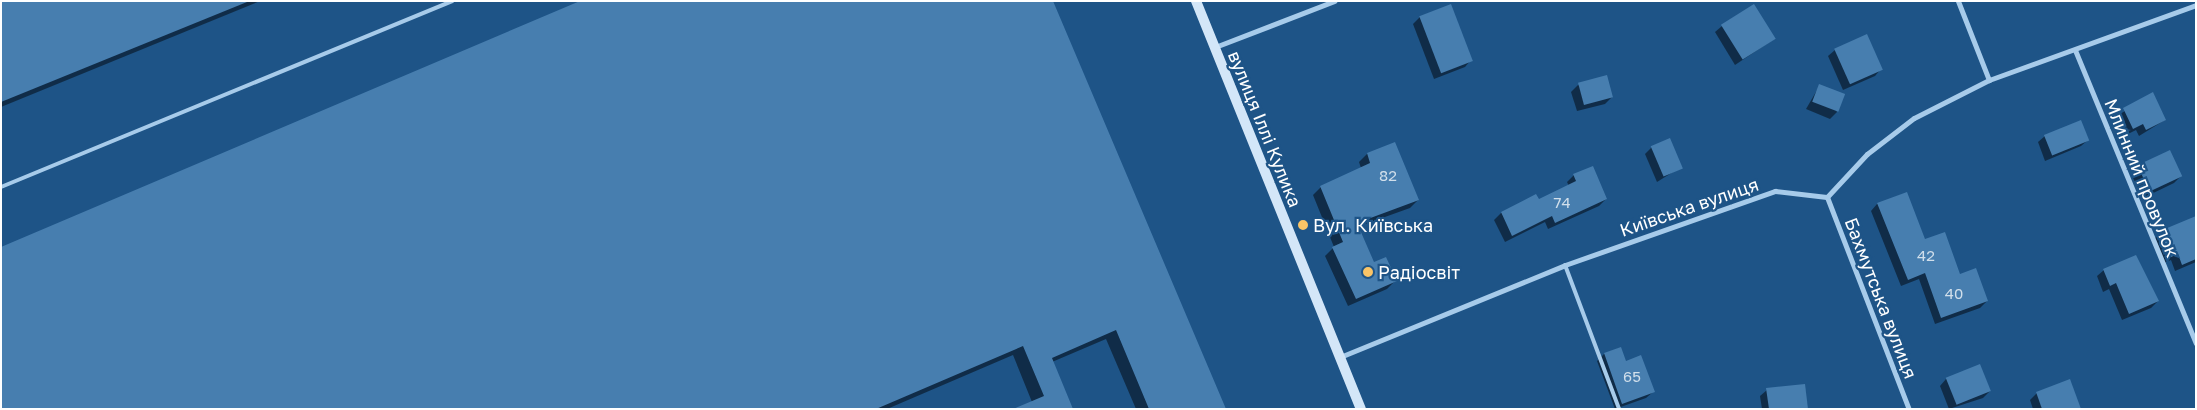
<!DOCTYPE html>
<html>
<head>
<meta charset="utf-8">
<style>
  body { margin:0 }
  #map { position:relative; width:2197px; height:410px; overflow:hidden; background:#1e5487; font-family:"Golos Text",sans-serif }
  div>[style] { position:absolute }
  .shadow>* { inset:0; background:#0007 }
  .building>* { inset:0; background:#477eaf; transform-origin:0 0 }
  .lane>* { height:4px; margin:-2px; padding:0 2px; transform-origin:2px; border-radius:2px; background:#a7cbea }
  .street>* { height:5px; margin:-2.5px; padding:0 2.5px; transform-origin:2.5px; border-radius:2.5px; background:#a7cbea }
  .secondary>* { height:10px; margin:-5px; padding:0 5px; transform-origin:5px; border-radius:5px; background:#d3e6f8 }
  .dots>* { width:14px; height:14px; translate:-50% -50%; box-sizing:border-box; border:2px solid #1e5487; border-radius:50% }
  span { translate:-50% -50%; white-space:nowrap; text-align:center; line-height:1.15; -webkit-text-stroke:4.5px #1e5487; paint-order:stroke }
  .number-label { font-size:15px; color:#d1dfeb }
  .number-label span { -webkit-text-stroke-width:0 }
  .street-label { font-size:18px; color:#fff }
  .poi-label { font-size:18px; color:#fff }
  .left { translate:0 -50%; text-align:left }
  .frame { position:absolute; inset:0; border:2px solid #fff; pointer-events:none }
</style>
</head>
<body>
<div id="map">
  <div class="shadow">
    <div style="clip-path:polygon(1px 1px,260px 1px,1px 107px)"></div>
    <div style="clip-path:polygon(1052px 1px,1224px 409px,1136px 409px,1106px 339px,1052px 362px,1072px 409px,1032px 402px,1013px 355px,887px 409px,1px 409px)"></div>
    <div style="clip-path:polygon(1420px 17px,1471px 60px,1465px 67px,1434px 79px,1413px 24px)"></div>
    <div style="clip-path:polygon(1722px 26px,1774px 39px,1735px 65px,1715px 32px)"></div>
    <div style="clip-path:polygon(1835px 50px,1881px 69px,1875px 76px,1843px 90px,1828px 56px)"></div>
    <div style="clip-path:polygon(1578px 85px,1612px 97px,1605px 104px,1577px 111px,1571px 92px)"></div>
    <div style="clip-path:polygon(1820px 85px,1837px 112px,1830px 119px,1806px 109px)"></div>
    <div style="clip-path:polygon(2153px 93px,2165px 120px,2139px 136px,2136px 130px,2126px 135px,2117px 116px)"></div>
    <div style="clip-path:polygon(2080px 121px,2088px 140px,2081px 146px,2045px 161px,2038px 142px,2045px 136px)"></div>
    <div style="clip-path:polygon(1394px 144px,1418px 200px,1410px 208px,1357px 227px,1373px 264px,1395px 281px,1387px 289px,1348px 306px,1325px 256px,1334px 247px,1313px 195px,1321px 187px,1361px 168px,1359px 162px,1367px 154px)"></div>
    <div style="clip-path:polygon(1652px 147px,1681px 167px,1657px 182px,1645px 154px)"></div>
    <div style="clip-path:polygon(2169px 152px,2181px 176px,2174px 183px,2143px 198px,2131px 174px)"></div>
    <div style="clip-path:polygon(1574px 175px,1606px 199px,1599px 206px,1548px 229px,1545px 222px,1505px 242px,1494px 220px,1501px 213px,1536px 196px,1538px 201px,1569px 186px,1567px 182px)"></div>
    <div style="clip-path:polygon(1906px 193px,1924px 241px,1987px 301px,1980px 308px,1935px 324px,1919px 279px,1901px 286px,1871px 211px,1877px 204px)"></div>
    <div style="clip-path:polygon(2196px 218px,2196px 262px,2175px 271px,2171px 260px,2164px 263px,2154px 239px,2161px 233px)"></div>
    <div style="clip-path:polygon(2104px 270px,2158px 301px,2151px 308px,2122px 320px,2109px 289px,2103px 292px,2097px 276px)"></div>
    <div style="clip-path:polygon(1620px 348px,1625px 363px,1653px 392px,1646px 398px,1615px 409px,1597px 361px,1604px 354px)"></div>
    <div style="clip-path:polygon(1979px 366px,1990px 391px,1983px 398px,1949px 409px,1940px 386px,1946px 379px)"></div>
    <div style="clip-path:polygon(1767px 390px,1807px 409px,1762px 409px,1760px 396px)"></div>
    <div style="clip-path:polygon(2037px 393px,2079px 409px,2033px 409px,2030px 400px)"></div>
  </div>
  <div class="building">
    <div style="clip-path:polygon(1px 1px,247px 1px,247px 2px,1px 102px)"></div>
    <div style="clip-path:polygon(580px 1px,1053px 1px,1226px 409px,1149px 409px,1116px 330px,1052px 358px,1073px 409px,1013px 409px,1044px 396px,1023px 346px,876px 409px,1px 409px,1px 247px)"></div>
    <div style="left:1451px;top:4px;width:61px;height:34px;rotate:69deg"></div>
    <div style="left:1754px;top:4px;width:41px;height:39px;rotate:58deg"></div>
    <div style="left:1867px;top:34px;width:39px;height:36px;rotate:66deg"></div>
    <div style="left:1607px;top:75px;width:23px;height:30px;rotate:75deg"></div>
    <div style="left:1819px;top:84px;width:28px;height:19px;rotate:21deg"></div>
    <div style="clip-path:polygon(2153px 92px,2166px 120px,2146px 130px,2143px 124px,2133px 129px,2123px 108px)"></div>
    <div style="left:2081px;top:120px;width:22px;height:40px;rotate:68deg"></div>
    <div style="left:1670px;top:138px;width:33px;height:21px;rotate:67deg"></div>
    <div style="clip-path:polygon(1395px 142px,1419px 200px,1357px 223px,1374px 262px,1386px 257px,1397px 281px,1356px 299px,1332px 247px,1343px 242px,1320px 186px,1370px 163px,1367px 153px)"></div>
    <div style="left:2170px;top:150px;width:29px;height:36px;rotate:65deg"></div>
    <div style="clip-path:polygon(1593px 166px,1607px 199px,1555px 223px,1552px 216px,1512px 236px,1501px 212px,1536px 194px,1539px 199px,1576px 181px,1573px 174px)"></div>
    <div style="clip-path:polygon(1907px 192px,1925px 239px,1945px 232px,1960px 274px,1976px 268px,1988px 301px,1941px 318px,1925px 273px,1908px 280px,1877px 203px)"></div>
    <div style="clip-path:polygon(2196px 216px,2196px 259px,2182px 265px,2178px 254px,2171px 257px,2160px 231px)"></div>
    <div style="clip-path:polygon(2136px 255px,2159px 301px,2129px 314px,2116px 283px,2110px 286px,2103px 269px)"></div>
    <div style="clip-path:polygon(1621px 347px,1626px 361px,1641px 355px,1655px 392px,1622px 404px,1604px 353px)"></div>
    <div style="left:1980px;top:364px;width:29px;height:37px;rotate:68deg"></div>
    <div style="clip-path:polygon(2070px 379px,2081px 409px,2042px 409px,2036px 392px)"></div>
    <div style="clip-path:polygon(1805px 384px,1808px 409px,1769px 409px,1766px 388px)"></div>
  </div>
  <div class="lane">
    <div style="left:1px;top:187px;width:488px;rotate:-22.4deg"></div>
    <div style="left:1565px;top:265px;width:154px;rotate:69.4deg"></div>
  </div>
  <div class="street">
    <div style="left:1958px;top:1px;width:85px;rotate:68.6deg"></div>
    <div style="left:1215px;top:47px;width:128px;rotate:-21.1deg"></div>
    <div style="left:2075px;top:50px;width:317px;rotate:67.6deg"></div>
    <div style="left:1827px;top:197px;width:227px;rotate:68.9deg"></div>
    <div style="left:1340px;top:357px;width:243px;rotate:-22.2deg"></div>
    <div style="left:1565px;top:265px;width:223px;rotate:-19.4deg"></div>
    <div style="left:1775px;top:191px;width:52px;rotate:6.6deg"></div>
    <div style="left:1827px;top:197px;width:59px;rotate:-47.1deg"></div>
    <div style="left:1867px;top:154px;width:59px;rotate:-37.5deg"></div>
    <div style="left:1914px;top:118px;width:84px;rotate:-26.9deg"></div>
    <div style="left:1989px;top:80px;width:220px;rotate:-19.9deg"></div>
  </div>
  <div class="secondary">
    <div style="left:1196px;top:1px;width:440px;rotate:68deg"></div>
  </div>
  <div class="dots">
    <div style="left:1303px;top:225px;background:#f9c467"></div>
    <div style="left:1368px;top:272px;background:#f9c467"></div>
  </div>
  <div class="number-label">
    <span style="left:1388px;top:176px">82</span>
    <span style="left:1562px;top:203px">74</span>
    <span style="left:1926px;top:256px">42</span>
    <span style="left:1954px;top:294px">40</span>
    <span style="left:1632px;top:377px">65</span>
  </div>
  <div class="street-label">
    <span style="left:1265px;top:129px;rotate:68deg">вулиця Іллі Кулика</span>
    <span style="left:2142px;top:178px;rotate:68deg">Млинний провулок</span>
    <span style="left:1689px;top:207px;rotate:-19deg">Київська вулиця</span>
    <span style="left:1881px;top:298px;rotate:69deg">Бахмутська вулиця</span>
  </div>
  <div class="poi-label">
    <span class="left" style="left:1313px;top:225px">Вул. Київська</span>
    <span class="left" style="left:1378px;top:272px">Радіосвіт</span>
  </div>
  <div class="frame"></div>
</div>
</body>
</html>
